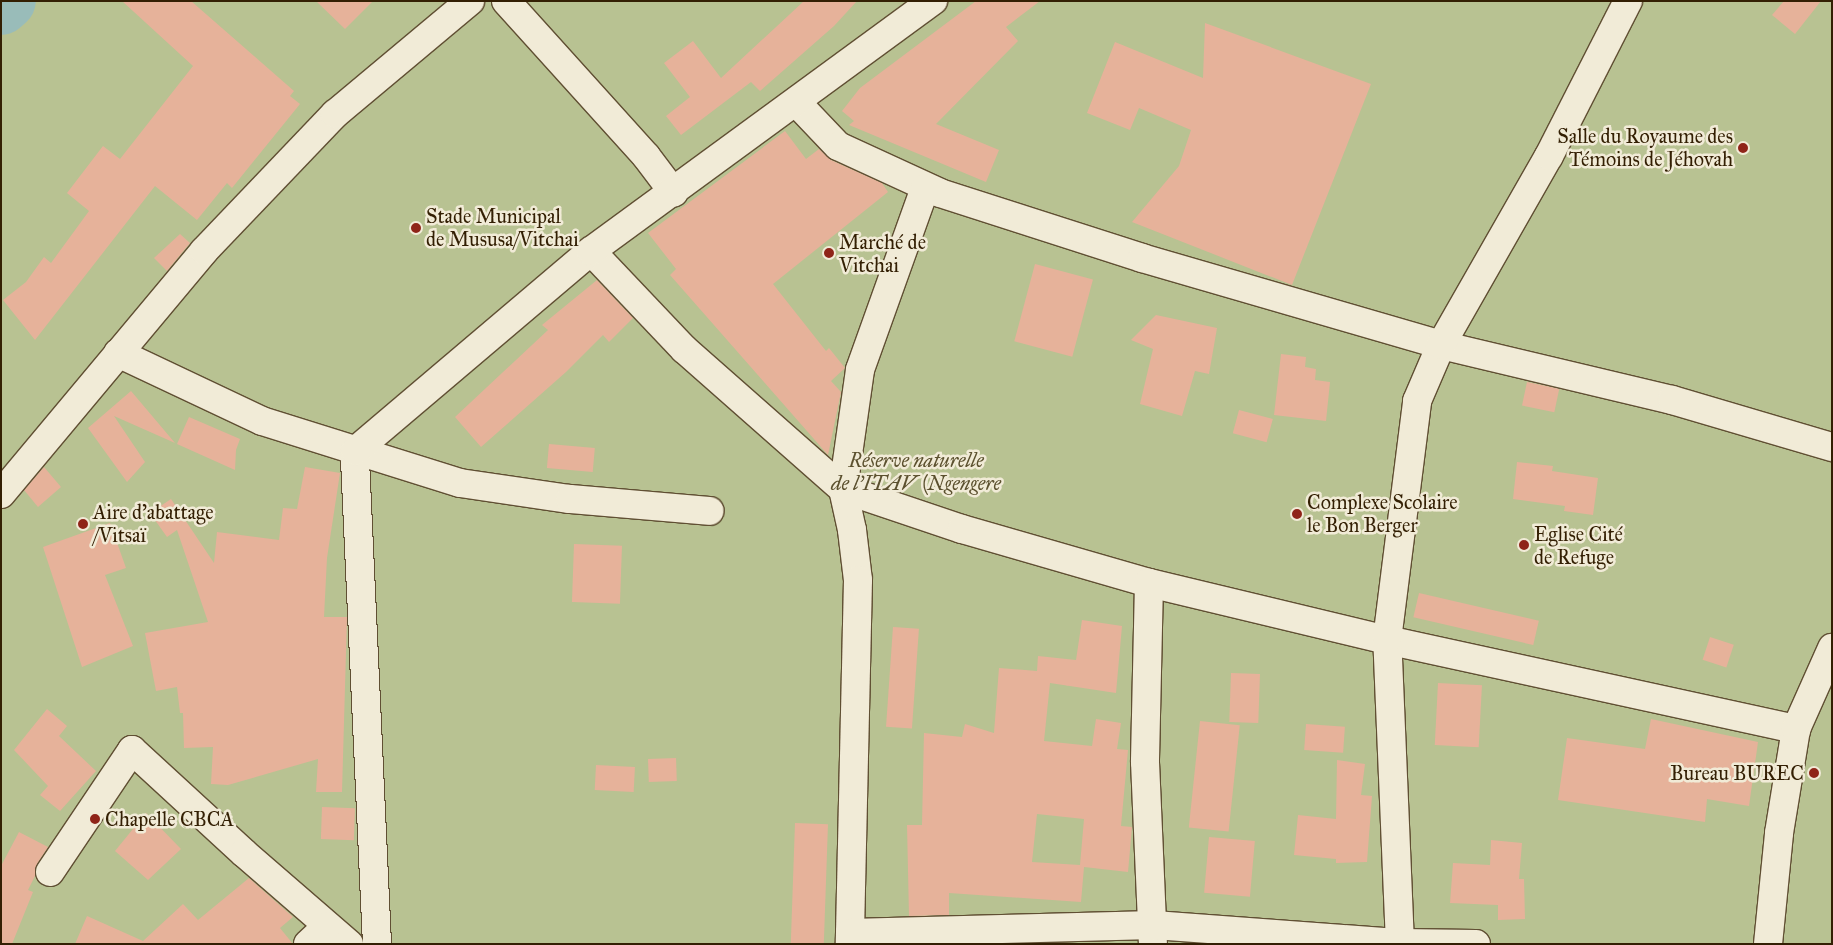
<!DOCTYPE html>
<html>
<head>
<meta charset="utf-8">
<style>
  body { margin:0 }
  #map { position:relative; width:1833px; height:945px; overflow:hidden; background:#e9e0c2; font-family:"IM FELL Great Primer",serif }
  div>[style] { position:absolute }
  .green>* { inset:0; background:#b8c292; transform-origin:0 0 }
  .river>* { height:56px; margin:-28px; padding:0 28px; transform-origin:28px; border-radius:28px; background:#99bcb9 }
  .building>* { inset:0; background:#e6b29a; transform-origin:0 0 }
  .roads { filter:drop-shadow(1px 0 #604f33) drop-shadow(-1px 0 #604f33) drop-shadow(0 1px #604f33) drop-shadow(0 -1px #604f33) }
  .street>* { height:28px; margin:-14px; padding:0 14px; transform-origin:14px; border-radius:14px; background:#f1ebd7 }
  .secondary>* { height:28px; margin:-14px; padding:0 14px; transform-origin:14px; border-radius:14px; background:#f1ebd7 }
  .dots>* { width:14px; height:14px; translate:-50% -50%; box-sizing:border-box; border:2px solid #f1ebd7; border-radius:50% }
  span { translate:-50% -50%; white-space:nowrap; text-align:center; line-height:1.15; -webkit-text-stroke:5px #f1ebd7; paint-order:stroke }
  .poi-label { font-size:20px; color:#331f03 }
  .right { translate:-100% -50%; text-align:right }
  .left { translate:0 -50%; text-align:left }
  .park-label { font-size:20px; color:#5b502e; font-style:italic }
  .frame { position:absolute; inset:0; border:2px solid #331f03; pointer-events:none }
</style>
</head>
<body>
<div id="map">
  <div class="green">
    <div style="left:1px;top:1px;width:1831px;height:943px"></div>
  </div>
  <div class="river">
    <div style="left:1px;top:7px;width:9px;rotate:-41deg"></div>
  </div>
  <div class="building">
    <div style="clip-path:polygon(122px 1px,191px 1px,294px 91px,290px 96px,300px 104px,232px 188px,227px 183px,197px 220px,155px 186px,35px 340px,3px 300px,26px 282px,44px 257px,51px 263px,89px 211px,67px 193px,103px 146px,120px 159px,193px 66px)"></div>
    <div style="clip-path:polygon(316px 1px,373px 1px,345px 29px)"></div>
    <div style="clip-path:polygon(804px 1px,857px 1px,834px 26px,760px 91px,751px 82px,681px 135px,666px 116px,690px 97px,664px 63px,693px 41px,721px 78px)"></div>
    <div style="clip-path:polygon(976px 1px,1040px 1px,1006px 27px,1018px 41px,936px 124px,999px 150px,986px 182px,849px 125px,854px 121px,842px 111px,860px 88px)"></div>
    <div style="clip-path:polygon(1784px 1px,1821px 1px,1795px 34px,1772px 15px)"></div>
    <div style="clip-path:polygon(1205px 23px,1371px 84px,1292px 285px,1132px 222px,1179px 166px,1191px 130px,1139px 108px,1130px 130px,1087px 113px,1115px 42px,1203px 78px)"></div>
    <div style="clip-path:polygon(785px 131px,806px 159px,819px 149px,831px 160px,882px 183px,888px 192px,773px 284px,826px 351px,829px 348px,845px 368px,831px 381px,841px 392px,828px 455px,670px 275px,676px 269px,648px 233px)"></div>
    <div style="clip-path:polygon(180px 234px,190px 243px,167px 271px,154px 258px)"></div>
    <div style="left:1035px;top:264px;width:60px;height:80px;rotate:15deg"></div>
    <div style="clip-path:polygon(597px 280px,633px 318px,609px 342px,603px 335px,566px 372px,481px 447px,455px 417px,548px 330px,542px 325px)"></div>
    <div style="clip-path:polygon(1156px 315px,1217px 328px,1209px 374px,1195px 371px,1182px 416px,1140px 404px,1153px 349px,1131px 340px)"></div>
    <div style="clip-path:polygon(1281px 354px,1306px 357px,1305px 367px,1316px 369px,1315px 380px,1330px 382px,1326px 421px,1274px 415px)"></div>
    <div style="left:1527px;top:382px;width:33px;height:24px;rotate:12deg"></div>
    <div style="clip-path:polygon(131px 391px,175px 443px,114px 416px,145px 462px,127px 482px,88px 428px)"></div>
    <div style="left:1239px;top:410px;width:35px;height:24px;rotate:15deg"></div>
    <div style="clip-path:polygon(189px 417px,240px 439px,236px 450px,235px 470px,177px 444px)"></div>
    <div style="left:549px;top:444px;width:46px;height:24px;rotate:5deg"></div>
    <div style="clip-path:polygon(1517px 462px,1553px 466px,1552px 471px,1598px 478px,1593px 515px,1564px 511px,1565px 506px,1513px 499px)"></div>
    <div style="clip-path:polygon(44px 467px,61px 487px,38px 507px,24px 490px)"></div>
    <div style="clip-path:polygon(305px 467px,340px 473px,327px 558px,324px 617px,347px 617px,342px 792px,316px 792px,318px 759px,228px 785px,211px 784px,213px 747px,184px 748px,183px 713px,180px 713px,177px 687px,156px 691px,145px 633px,208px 622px,177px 530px,167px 537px,150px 513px,171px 499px,214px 563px,217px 532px,279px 540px,283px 508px,297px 509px)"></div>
    <div style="clip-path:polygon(110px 523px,126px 568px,105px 575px,133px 646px,82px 667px,43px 547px)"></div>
    <div style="left:574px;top:544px;width:48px;height:58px;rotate:2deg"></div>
    <div style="left:1419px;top:593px;width:123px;height:25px;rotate:13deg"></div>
    <div style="clip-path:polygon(evenodd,1082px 620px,1122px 626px,1116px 693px,1050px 683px,1044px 741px,1092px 746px,1096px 719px,1121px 723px,1117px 749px,1128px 750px,1121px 826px,1132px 827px,1128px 872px,1084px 867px,1081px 902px,949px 893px,949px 915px,909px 916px,907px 825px,922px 825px,924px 733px,962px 737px,965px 724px,994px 733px,999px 668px,1037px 671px,1038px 656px,1076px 660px,1082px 620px,1037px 814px,1084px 819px,1080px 865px,1032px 862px,1037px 814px)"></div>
    <div style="left:893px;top:627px;width:26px;height:100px;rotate:4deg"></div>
    <div style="left:1710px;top:637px;width:25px;height:24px;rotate:18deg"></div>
    <div style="left:1231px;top:673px;width:29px;height:49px;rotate:2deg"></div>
    <div style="left:1438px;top:683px;width:44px;height:62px;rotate:3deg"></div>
    <div style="clip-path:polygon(47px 709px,67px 726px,59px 736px,96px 771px,60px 811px,40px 795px,48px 786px,14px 750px)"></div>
    <div style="clip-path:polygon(1651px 719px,1758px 742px,1749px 806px,1707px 799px,1705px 822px,1558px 800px,1567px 738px,1645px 749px)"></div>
    <div style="left:1200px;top:721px;width:40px;height:107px;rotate:6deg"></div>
    <div style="left:1306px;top:724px;width:39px;height:26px;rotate:4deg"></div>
    <div style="left:676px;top:758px;width:23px;height:28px;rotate:88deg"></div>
    <div style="clip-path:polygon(1337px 760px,1365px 764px,1361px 795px,1372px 796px,1367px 862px,1336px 863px,1336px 859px,1294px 855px,1298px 815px,1336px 819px)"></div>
    <div style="left:596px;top:765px;width:39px;height:25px;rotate:3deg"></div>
    <div style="left:322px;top:807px;width:33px;height:32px;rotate:2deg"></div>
    <div style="clip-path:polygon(146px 813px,181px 849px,148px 880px,115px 851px)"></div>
    <div style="left:795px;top:823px;width:33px;height:121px;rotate:2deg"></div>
    <div style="clip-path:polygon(19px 832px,48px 847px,37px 864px,35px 876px,28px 890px,33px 892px,12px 944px,1px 944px,1px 866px)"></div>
    <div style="left:1209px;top:837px;width:46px;height:56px;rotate:5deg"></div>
    <div style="clip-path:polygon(1491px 840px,1522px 843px,1519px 879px,1524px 879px,1525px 919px,1498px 920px,1498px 905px,1450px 903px,1453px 863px,1490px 865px)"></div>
    <div style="clip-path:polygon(249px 878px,293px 917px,280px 928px,293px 944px,75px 944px,87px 916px,143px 941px,183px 904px,198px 920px)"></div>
  </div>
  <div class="roads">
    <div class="street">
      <div style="left:506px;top:1px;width:209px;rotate:47.9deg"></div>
      <div style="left:646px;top:156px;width:46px;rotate:52.9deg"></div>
      <div style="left:797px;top:103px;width:59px;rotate:46.4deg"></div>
      <div style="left:838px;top:146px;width:112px;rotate:24.7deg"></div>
      <div style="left:940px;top:193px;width:212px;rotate:17.8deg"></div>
      <div style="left:1142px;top:258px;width:311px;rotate:16.2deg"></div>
      <div style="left:1441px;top:345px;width:237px;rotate:13.4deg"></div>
      <div style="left:1672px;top:400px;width:167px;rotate:16.4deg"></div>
      <div style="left:925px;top:188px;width:193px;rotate:109.7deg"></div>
      <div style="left:860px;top:370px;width:120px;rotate:98.1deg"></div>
      <div style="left:843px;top:489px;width:126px;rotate:18.6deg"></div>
      <div style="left:962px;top:529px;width:195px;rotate:16.1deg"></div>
      <div style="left:1149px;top:583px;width:245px;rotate:13.5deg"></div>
      <div style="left:1387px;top:640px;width:419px;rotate:12.3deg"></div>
      <div style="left:591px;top:251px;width:135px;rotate:46.5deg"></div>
      <div style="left:684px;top:349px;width:212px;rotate:41.4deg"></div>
      <div style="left:843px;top:489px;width:42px;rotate:77.6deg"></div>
      <div style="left:852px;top:530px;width:50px;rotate:83.2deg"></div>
      <div style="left:858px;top:580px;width:364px;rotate:91.3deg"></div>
      <div style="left:118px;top:353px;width:159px;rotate:25.3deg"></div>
      <div style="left:262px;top:421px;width:207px;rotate:17.4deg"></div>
      <div style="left:460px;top:483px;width:111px;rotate:8.3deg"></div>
      <div style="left:570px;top:499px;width:140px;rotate:4.9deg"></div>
      <div style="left:1px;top:494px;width:317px;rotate:-50.1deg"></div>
      <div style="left:204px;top:251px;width:190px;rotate:-46.3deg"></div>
      <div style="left:335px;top:114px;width:176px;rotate:-39.9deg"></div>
      <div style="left:1149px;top:583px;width:179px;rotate:91.3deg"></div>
      <div style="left:1145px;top:762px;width:181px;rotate:87.5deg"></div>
      <div style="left:50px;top:872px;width:147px;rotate:-56.1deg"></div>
      <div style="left:132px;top:750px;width:152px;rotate:42.6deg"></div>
      <div style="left:244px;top:853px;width:139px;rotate:40.9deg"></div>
      <div style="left:850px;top:933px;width:304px;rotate:-1.5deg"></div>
      <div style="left:1154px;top:925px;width:247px;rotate:4.2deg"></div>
      <div style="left:1400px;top:943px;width:76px;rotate:0.8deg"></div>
      <div style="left:308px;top:944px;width:26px;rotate:-43deg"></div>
      <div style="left:1400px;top:944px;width:304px;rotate:-92.4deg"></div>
      <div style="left:1387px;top:640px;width:241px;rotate:-82.8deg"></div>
      <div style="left:1417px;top:401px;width:61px;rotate:-66.8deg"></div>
      <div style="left:1441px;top:345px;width:218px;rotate:-60.3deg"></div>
      <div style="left:1549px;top:156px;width:174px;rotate:-63deg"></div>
      <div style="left:1768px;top:944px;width:112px;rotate:-84.3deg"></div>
      <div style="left:1779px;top:833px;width:105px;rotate:-80.7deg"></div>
      <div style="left:1796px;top:729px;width:89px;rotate:-66deg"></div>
    </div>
    <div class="secondary">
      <div style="left:377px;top:944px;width:493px;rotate:-92.6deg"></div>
      <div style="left:355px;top:451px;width:309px;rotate:-40.3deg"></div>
      <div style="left:591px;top:251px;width:424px;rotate:-36.2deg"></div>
    </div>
  </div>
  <div class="dots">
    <div style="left:1743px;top:148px;background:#8f2418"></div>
    <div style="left:416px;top:228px;background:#8f2418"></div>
    <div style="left:829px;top:253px;background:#8f2418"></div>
    <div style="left:1297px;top:514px;background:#8f2418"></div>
    <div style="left:83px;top:524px;background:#8f2418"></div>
    <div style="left:1524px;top:545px;background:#8f2418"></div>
    <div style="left:1814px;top:773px;background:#8f2418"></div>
    <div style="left:95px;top:819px;background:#8f2418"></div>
  </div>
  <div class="poi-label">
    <span class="right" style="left:1733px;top:148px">Salle du Royaume des<br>Témoins de Jéhovah</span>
    <span class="left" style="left:426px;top:228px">Stade Municipal<br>de Mususa/Vitchai</span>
    <span class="left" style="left:839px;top:254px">Marché de<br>Vitchai</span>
    <span class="left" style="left:1307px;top:514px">Complexe Scolaire<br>le Bon Berger</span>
    <span class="left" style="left:93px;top:524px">Aire d'abattage<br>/Vitsaï</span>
    <span class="left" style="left:1534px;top:546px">Eglise Cité<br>de Refuge</span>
    <span class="right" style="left:1804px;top:773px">Bureau BUREC</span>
    <span class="left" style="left:105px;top:819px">Chapelle CBCA</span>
  </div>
  <div class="park-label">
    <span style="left:916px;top:472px">Réserve naturelle<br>de l'ITAV (Ngengere</span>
  </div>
  <div class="frame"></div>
</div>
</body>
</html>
